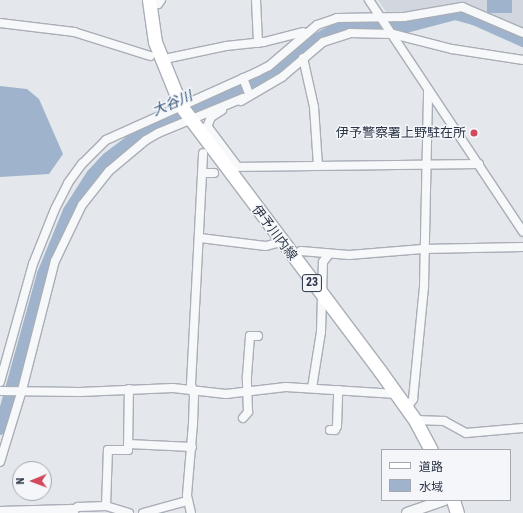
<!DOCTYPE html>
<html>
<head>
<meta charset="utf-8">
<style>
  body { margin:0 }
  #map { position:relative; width:523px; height:513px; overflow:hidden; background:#e4e7ec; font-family:"Roboto Condensed","Noto Sans JP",sans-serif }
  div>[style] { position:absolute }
  .built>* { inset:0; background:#d2d6de }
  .water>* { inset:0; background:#9fb4cc; transform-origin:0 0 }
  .river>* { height:12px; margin:-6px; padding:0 6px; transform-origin:6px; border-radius:6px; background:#9fb4cc }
  .roads { filter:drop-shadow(1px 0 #a9aeb7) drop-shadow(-1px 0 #a9aeb7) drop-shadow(0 1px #a9aeb7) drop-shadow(0 -1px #a9aeb7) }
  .minor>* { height:8px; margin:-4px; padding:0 4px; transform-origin:4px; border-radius:4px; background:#f7f8fa }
  .tertiary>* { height:10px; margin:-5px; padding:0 5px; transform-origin:5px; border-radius:5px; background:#f7f8fa }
  .primary>* { height:13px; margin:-6.5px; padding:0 6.5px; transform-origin:6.5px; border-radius:6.5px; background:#fff }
  .dots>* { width:11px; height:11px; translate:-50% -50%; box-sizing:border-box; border:2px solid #f4f6f9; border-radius:50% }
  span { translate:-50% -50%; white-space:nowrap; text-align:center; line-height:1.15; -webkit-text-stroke:3px #f4f6f9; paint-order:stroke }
  .shield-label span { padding:1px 3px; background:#f4f6f9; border:1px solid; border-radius:3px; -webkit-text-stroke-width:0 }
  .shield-label { font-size:12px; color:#2b3445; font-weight:700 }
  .poi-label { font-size:13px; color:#2b3445 }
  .right { translate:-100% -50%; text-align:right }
  .street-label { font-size:13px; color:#2b3445 }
  .water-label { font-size:14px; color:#34527a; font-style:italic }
  .legend { position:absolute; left:381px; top:449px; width:130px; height:52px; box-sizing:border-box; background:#f4f6f9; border:1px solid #a4a8b1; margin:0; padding:5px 7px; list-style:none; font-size:12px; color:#2b3445 }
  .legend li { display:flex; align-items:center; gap:8px; height:20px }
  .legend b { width:20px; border:1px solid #a4a8b1 }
  .north { position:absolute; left:12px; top:461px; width:40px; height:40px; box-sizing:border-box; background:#f4f6f9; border:1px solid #a4a8b1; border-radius:50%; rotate:269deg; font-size:11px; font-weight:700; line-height:16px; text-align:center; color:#2b3445 }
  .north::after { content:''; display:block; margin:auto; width:14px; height:18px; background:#d1495b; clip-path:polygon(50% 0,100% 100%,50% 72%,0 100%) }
</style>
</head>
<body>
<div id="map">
  <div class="built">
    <div style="clip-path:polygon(378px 0,523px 0,523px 31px,462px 6px,387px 13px)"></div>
  </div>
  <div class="water">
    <div style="left:487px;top:0;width:25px;height:13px"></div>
    <div style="clip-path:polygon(0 86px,27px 89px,39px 99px,63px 154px,49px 174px,0 177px)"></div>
  </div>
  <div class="river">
    <div style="left:0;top:429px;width:161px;rotate:-74.5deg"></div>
    <div style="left:43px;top:274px;width:68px;rotate:-67.6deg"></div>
    <div style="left:69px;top:211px;width:43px;rotate:-57.4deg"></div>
    <div style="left:92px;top:175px;width:23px;rotate:-47deg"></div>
    <div style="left:108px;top:158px;width:31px;rotate:-37deg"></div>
    <div style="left:133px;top:139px;width:22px;rotate:-30deg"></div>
    <div style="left:152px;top:128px;width:121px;rotate:-23.4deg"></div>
    <div style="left:263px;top:80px;width:17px;rotate:-31deg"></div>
    <div style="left:278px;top:71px;width:37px;rotate:-43deg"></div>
    <div style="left:305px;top:46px;width:33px;rotate:-29deg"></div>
    <div style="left:334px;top:30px;width:16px;rotate:-11deg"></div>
    <div style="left:350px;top:27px;width:56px"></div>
    <div style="left:406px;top:27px;width:51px;rotate:-14.9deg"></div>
    <div style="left:455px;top:14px;width:20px;rotate:15deg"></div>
    <div style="left:474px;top:19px;width:54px;rotate:24.2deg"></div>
  </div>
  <div class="roads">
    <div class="minor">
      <div style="left:256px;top:0;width:43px;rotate:87.3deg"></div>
      <div style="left:369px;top:0;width:278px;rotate:56.4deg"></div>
      <div style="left:149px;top:5px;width:9px;rotate:-6deg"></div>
      <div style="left:158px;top:4px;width:5px;rotate:-53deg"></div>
      <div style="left:0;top:23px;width:75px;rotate:6.9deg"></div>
      <div style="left:74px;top:32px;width:80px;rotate:17.5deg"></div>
      <div style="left:169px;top:58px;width:58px;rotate:-11.9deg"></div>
      <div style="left:226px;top:46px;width:38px;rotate:-6deg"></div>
      <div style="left:264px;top:42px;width:40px;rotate:-14.4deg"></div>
      <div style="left:303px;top:58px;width:50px;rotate:77.3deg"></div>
      <div style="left:314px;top:107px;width:58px;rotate:86.1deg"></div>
      <div style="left:243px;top:78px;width:17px;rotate:69deg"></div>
      <div style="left:241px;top:101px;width:48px;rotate:-30.3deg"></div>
      <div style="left:282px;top:77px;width:54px;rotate:-40.5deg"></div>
      <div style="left:323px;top:42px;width:28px;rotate:-18deg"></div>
      <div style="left:350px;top:33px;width:43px;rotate:1.3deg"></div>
      <div style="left:393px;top:34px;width:61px;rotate:14.3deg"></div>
      <div style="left:452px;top:49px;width:72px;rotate:8.8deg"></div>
      <div style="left:207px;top:126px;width:50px;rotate:53.1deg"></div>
      <div style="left:206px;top:130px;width:14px;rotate:-69deg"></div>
      <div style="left:211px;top:117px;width:13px;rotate:-32deg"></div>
      <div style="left:233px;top:167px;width:246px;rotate:-0.7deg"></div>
      <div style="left:203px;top:173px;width:11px"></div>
      <div style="left:200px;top:238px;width:66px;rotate:6.9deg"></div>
      <div style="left:266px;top:246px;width:16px;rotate:-15deg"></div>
      <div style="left:292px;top:256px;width:10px;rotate:-29deg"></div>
      <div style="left:301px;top:251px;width:48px;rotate:4.8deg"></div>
      <div style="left:349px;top:255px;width:74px;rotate:-4.6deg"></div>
      <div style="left:423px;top:249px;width:100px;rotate:-1.1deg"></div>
      <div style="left:0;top:382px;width:123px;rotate:-74.4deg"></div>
      <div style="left:33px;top:264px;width:59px;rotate:-68.2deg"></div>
      <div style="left:55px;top:209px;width:29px;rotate:-63deg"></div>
      <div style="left:68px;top:183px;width:24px;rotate:-54deg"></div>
      <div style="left:82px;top:164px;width:34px;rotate:-45deg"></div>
      <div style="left:106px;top:140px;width:166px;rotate:-24.2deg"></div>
      <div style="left:257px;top:72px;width:13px;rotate:-27deg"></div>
      <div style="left:269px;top:66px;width:63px;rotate:-40.5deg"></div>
      <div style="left:317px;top:25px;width:21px;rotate:-19deg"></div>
      <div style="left:337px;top:18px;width:67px;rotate:-0.9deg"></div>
      <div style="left:404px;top:17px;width:59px;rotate:-9.8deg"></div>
      <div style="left:462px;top:7px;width:66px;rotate:23.1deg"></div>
      <div style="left:312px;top:388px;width:57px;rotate:-80.9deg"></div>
      <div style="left:321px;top:332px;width:70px;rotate:-88.4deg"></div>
      <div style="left:323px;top:262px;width:10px;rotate:-53deg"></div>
      <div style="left:0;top:391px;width:80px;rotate:0.7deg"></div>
      <div style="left:80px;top:392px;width:93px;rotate:-2.5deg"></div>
      <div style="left:173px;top:388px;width:53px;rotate:6.5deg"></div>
      <div style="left:226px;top:394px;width:60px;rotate:-6.7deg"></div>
      <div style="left:286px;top:387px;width:110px;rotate:3.6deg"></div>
      <div style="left:407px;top:408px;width:11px;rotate:-56deg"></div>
      <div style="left:413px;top:399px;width:114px;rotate:-84.4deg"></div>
      <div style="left:424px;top:286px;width:196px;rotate:-88.8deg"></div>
      <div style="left:243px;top:418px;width:8px;rotate:-50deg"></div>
      <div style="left:248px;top:412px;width:36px;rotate:-92deg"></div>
      <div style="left:247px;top:376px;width:40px;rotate:-85.7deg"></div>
      <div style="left:250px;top:336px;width:8px"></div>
      <div style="left:415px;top:420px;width:29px;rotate:2deg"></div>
      <div style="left:444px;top:421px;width:25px;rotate:29deg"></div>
      <div style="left:466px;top:433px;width:57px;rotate:-5deg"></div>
      <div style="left:330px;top:430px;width:5px"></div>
      <div style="left:335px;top:430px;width:4px;rotate:-63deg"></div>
      <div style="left:337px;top:426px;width:36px;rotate:-88deg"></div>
      <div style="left:128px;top:444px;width:64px;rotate:2.7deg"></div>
      <div style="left:0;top:462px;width:75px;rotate:-73deg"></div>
      <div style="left:22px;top:390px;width:133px;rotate:-75.7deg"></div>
      <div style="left:55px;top:261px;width:62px;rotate:-64.3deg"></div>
      <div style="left:82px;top:205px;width:43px;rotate:-51.5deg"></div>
      <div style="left:109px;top:171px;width:48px;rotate:-40deg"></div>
      <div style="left:146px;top:140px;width:14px;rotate:-30deg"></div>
      <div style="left:158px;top:133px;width:92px;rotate:-22.4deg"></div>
      <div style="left:106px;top:506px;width:56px;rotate:-88deg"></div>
      <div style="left:108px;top:450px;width:20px"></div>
      <div style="left:128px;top:450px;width:61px;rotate:-89.1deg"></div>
      <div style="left:73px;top:510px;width:6px;rotate:-31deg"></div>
      <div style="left:78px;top:507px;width:28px;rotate:-2deg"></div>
      <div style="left:106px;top:506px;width:24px;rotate:17deg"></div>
      <div style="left:0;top:511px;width:71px;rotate:-1.6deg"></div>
      <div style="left:71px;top:509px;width:5px;rotate:53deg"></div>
      <div style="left:143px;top:513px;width:46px;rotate:-15.3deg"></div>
      <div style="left:191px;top:513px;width:18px;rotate:-103deg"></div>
      <div style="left:187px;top:495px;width:71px;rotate:-85.2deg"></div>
      <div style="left:193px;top:424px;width:28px;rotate:-88deg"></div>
      <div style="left:194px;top:396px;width:12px;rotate:-104deg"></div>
      <div style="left:191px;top:384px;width:231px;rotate:-87deg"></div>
    </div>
    <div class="tertiary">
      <div style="left:407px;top:513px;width:39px;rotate:-19deg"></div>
    </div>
    <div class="primary">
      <div style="left:149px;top:0;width:42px;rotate:81.9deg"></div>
      <div style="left:155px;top:42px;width:69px;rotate:67.9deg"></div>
      <div style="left:181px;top:106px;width:331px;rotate:53.1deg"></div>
      <div style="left:380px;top:371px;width:60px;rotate:54.5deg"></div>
      <div style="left:415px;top:420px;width:34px;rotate:62deg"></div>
      <div style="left:453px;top:500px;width:14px;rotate:73deg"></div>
    </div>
  </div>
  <div class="dots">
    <div style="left:474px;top:133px;background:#d1495b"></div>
  </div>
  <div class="shield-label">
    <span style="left:312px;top:283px">23</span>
  </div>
  <div class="poi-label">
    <span class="right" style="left:466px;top:133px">伊予警察署上野駐在所</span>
  </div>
  <div class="street-label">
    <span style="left:274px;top:233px;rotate:53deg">伊予川内線</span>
  </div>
  <div class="water-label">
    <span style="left:172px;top:103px;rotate:-23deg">大谷川</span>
  </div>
  <ul class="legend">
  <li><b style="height:5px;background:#fff"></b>道路</li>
  <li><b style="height:11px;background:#9fb4cc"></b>水域</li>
  </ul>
  <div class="north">N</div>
</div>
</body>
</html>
